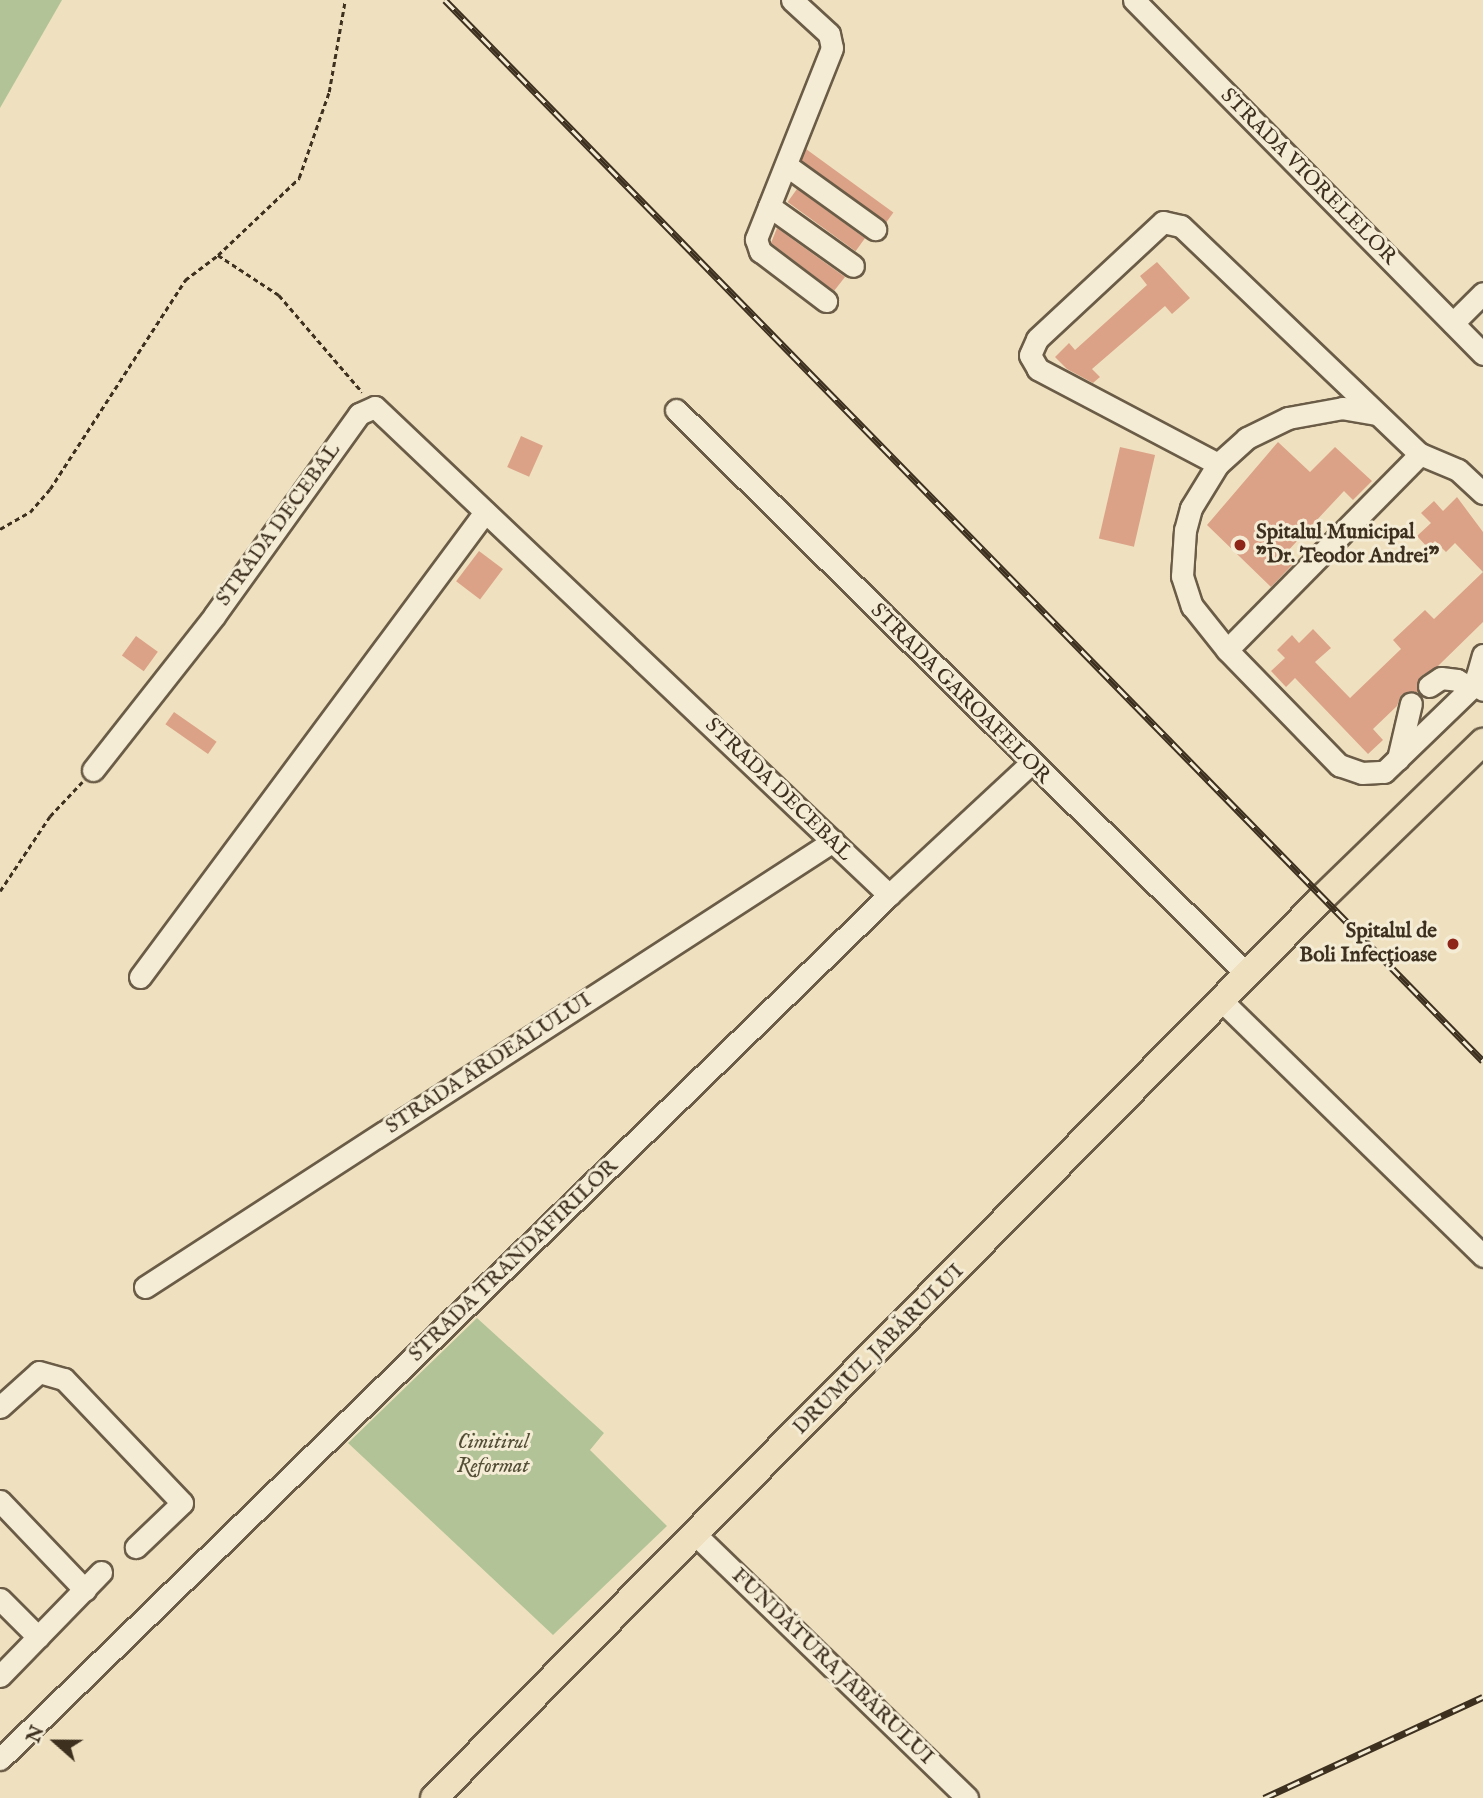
<!DOCTYPE html>
<html>
<head>
<meta charset="utf-8">
<style>
  body { margin:0 }
  #map { position:relative; width:1483px; height:1798px; overflow:hidden; background:#efe1bf; font-family:"IM FELL English",serif }
  div>[style] { position:absolute }
  .green>* { inset:0; background:#b2c497 }
  .building>* { inset:0; background:#dca287; transform-origin:0 0 }
  .path>* { height:2.5px; margin-top:-1.25px; transform-origin:0; background:repeating-linear-gradient(90deg,#3d301f 0 5px,transparent 0 8.5px) }
  .roads { filter:drop-shadow(2px 0 #6a5c47) drop-shadow(-2px 0 #6a5c47) drop-shadow(0 2px #6a5c47) drop-shadow(0 -2px #6a5c47) }
  .minor>* { height:21px; margin:-10.5px; padding:0 10.5px; transform-origin:10.5px; border-radius:10.5px; background:#f5ecd5 }
  .major>* { height:26px; margin:-13px; padding:0 13px; transform-origin:13px; border-radius:13px; background:#efe1bf }
  .rail>* { height:7px; margin-top:-3.5px; transform-origin:0; background:repeating-linear-gradient(90deg,#f5ecd5 0 13px,#3d301f 0 26px); box-sizing:border-box; border-block:2px solid #3d301f }
  .dots>* { width:19px; height:19px; translate:-50% -50%; box-sizing:border-box; border:4px solid #f5ecd5; border-radius:50% }
  span { translate:-50% -50%; white-space:nowrap; text-align:center; line-height:1.15; -webkit-text-stroke:6px #f5ecd5; paint-order:stroke }
  .street-label { font-size:21px; color:#3d301f }
  .poi-label { font-size:21px; color:#3d301f; font-weight:700 }
  .left { translate:0 -50%; text-align:left }
  .right { translate:-100% -50%; text-align:right }
  .park-label { font-size:21px; color:#544e37; font-style:italic }
  .north { position:absolute; left:21px; top:1707px; width:70px; height:70px; -webkit-text-stroke:5px #f5ecd5; paint-order:stroke; rotate:291deg; font-size:19px; font-weight:700; line-height:28px; text-align:center; color:#3d301f }
  .north::after { content:''; display:block; margin:auto; width:24px; height:32px; background:#3d301f; clip-path:polygon(50% 0,100% 100%,50% 72%,0 100%) }
</style>
</head>
<body>
<div id="map">
  <div class="green">
    <div style="clip-path:polygon(0 0,62px 0,0 108px)"></div>
    <div style="clip-path:polygon(477px 1318px,604px 1433px,590px 1450px,667px 1526px,553px 1635px,348px 1443px)"></div>
  </div>
  <div class="building">
    <div style="left:806px;top:149px;width:108px;height:12px;rotate:36deg"></div>
    <div style="left:797px;top:189px;width:84px;height:16px;rotate:36deg"></div>
    <div style="clip-path:polygon(777px 228px,845px 277px,834px 291px,771px 243px)"></div>
    <div style="clip-path:polygon(1157px 262px,1190px 298px,1172px 314px,1165px 306px,1092px 369px,1100px 377px,1093px 383px,1067px 369px,1055px 357px,1069px 343px,1075px 350px,1147px 285px,1140px 276px)"></div>
    <div style="left:521px;top:436px;width:24px;height:34px;rotate:24deg"></div>
    <div style="clip-path:polygon(1278px 442px,1310px 472px,1335px 447px,1372px 481px,1353px 500px,1344px 491px,1284px 555px,1293px 564px,1271px 587px,1207px 525px)"></div>
    <div style="left:1120px;top:447px;width:36px;height:94px;rotate:13deg"></div>
    <div style="clip-path:polygon(1457px 497px,1483px 532px,1483px 622px,1438px 666px,1421px 676px,1418px 692px,1401px 695px,1397px 706px,1373px 729px,1383px 740px,1368px 754px,1295px 678px,1286px 687px,1271px 671px,1285px 658px,1277px 650px,1292px 635px,1299px 643px,1313px 629px,1331px 648px,1315px 662px,1350px 698px,1401px 649px,1393px 640px,1425px 610px,1434px 619px,1483px 572px,1455px 543px,1446px 552px,1435px 541px,1428px 548px,1417px 536px,1431px 523px,1421px 513px,1434px 501px,1443px 511px)"></div>
    <div style="left:479px;top:551px;width:30px;height:38px;rotate:37deg"></div>
    <div style="left:136px;top:636px;width:27px;height:24px;rotate:36deg"></div>
    <div style="left:174px;top:712px;width:52px;height:15px;rotate:35deg"></div>
  </div>
  <div class="path">
    <div style="left:218px;top:255px;width:112px;rotate:-43.5deg"></div>
    <div style="left:299px;top:178px;width:91px;rotate:-70.8deg"></div>
    <div style="left:329px;top:92px;width:93px;rotate:-80.1deg"></div>
    <div style="left:0;top:529px;width:34px;rotate:-30deg"></div>
    <div style="left:30px;top:512px;width:30px;rotate:-49deg"></div>
    <div style="left:50px;top:489px;width:249px;rotate:-57.1deg"></div>
    <div style="left:185px;top:280px;width:41px;rotate:-37.1deg"></div>
    <div style="left:218px;top:255px;width:73px;rotate:33.3deg"></div>
    <div style="left:279px;top:295px;width:128px;rotate:49.4deg"></div>
    <div style="left:0;top:891px;width:90px;rotate:-56.3deg"></div>
    <div style="left:50px;top:816px;width:47px;rotate:-46.7deg"></div>
  </div>
  <div class="roads">
    <div class="minor">
      <div style="left:792px;top:0;width:50px;rotate:42.6deg"></div>
      <div style="left:829px;top:34px;width:14px;rotate:78deg"></div>
      <div style="left:832px;top:48px;width:206px;rotate:111.7deg"></div>
      <div style="left:756px;top:239px;width:13px;rotate:72deg"></div>
      <div style="left:760px;top:251px;width:83px;rotate:37.1deg"></div>
      <div style="left:1134px;top:0;width:497px;rotate:45.4deg"></div>
      <div style="left:786px;top:165px;width:110px;rotate:35.7deg"></div>
      <div style="left:769px;top:206px;width:103px;rotate:35.5deg"></div>
      <div style="left:1453px;top:323px;width:42px;rotate:-45deg"></div>
      <div style="left:676px;top:410px;width:804px;rotate:44.65deg"></div>
      <div style="left:1376px;top:414px;width:34px;rotate:-170deg"></div>
      <div style="left:1343px;top:408px;width:56px;rotate:169.7deg"></div>
      <div style="left:1288px;top:418px;width:46px;rotate:154deg"></div>
      <div style="left:1247px;top:438px;width:39px;rotate:138deg"></div>
      <div style="left:1218px;top:464px;width:52px;rotate:121.5deg"></div>
      <div style="left:1191px;top:508px;width:23px;rotate:105deg"></div>
      <div style="left:1185px;top:530px;width:46px;rotate:93.7deg"></div>
      <div style="left:1182px;top:576px;width:32px;rotate:72deg"></div>
      <div style="left:1192px;top:606px;width:56px;rotate:51.5deg"></div>
      <div style="left:1227px;top:650px;width:161px;rotate:45.8deg"></div>
      <div style="left:1339px;top:765px;width:24px;rotate:19deg"></div>
      <div style="left:1362px;top:773px;width:22px;rotate:-3deg"></div>
      <div style="left:1384px;top:772px;width:121px;rotate:-44deg"></div>
      <div style="left:1471px;top:688px;width:8px;rotate:-14deg"></div>
      <div style="left:1218px;top:464px;width:204px;rotate:-152.2deg"></div>
      <div style="left:1038px;top:369px;width:16px;rotate:-120deg"></div>
      <div style="left:1030px;top:355px;width:17px;rotate:-66deg"></div>
      <div style="left:1037px;top:339px;width:172px;rotate:-42.9deg"></div>
      <div style="left:1163px;top:222px;width:18px;rotate:13deg"></div>
      <div style="left:1181px;top:226px;width:330px;rotate:43.7deg"></div>
      <div style="left:1420px;top:454px;width:41px;rotate:22.8deg"></div>
      <div style="left:1458px;top:470px;width:34px;rotate:43deg"></div>
      <div style="left:1227px;top:650px;width:275px;rotate:-45.4deg"></div>
      <div style="left:1483px;top:655px;width:22px;rotate:106deg"></div>
      <div style="left:1477px;top:676px;width:15px;rotate:67deg"></div>
      <div style="left:1429px;top:686px;width:14px;rotate:-34deg"></div>
      <div style="left:1441px;top:678px;width:16px;rotate:7deg"></div>
      <div style="left:1457px;top:680px;width:16px;rotate:30deg"></div>
      <div style="left:1398px;top:759px;width:57px;rotate:-76.9deg"></div>
      <div style="left:93px;top:770px;width:196px;rotate:-51.8deg"></div>
      <div style="left:214px;top:616px;width:249px;rotate:-54.3deg"></div>
      <div style="left:359px;top:414px;width:17px;rotate:-24deg"></div>
      <div style="left:375px;top:407px;width:709px;rotate:43.51deg"></div>
      <div style="left:140px;top:977px;width:579px;rotate:-53.43deg"></div>
      <div style="left:1222px;top:1001px;width:365px;rotate:44.3deg"></div>
      <div style="left:145px;top:1287px;width:820px;rotate:-32.95deg"></div>
      <div style="left:0;top:1407px;width:52px;rotate:-41.9deg"></div>
      <div style="left:39px;top:1372px;width:26px;rotate:16deg"></div>
      <div style="left:64px;top:1379px;width:171px;rotate:46.4deg"></div>
      <div style="left:182px;top:1503px;width:64px;rotate:136.3deg"></div>
      <div style="left:0;top:1501px;width:123px;rotate:46.3deg"></div>
      <div style="left:697px;top:1536px;width:376px;rotate:44.1deg"></div>
      <div style="left:0;top:1599px;width:54px;rotate:45deg"></div>
      <div style="left:0;top:1676px;width:145px;rotate:-45.8deg"></div>
      <div style="left:0;top:1759px;width:1240px;rotate:-44.18deg"></div>
      <div style="left:889px;top:895px;width:192px;rotate:-42.9deg"></div>
    </div>
    <div class="major">
      <div style="left:434px;top:1798px;width:1263px;rotate:-45.38deg"></div>
      <div style="left:1321px;top:899px;width:226px;rotate:-44.1deg"></div>
    </div>
  </div>
  <div class="rail">
    <div style="left:445px;top:0;width:1484px;rotate:45.63deg"></div>
    <div style="left:1264px;top:1798px;width:241px;rotate:-24.8deg"></div>
  </div>
  <div class="dots">
    <div style="left:1240px;top:545px;background:#8f2418"></div>
    <div style="left:1453px;top:944px;background:#8f2418"></div>
  </div>
  <div class="street-label">
    <span style="left:1308px;top:177px;rotate:45deg">STRADA VIORELELOR</span>
    <span style="left:279px;top:525px;rotate:-54deg">STRADA DECEBAL</span>
    <span style="left:960px;top:694px;rotate:45deg">STRADA GAROAFELOR</span>
    <span style="left:778px;top:790px;rotate:44deg">STRADA DECEBAL</span>
    <span style="left:489px;top:1064px;rotate:-33deg">STRADA ARDEALULUI</span>
    <span style="left:514px;top:1261px;rotate:-44deg">STRADA TRANDAFIRILOR</span>
    <span style="left:879px;top:1350px;rotate:-45deg">DRUMUL JABĂRULUI</span>
    <span style="left:832px;top:1667px;rotate:44deg">FUNDĂTURA JABĂRULUI</span>
  </div>
  <div class="poi-label">
    <span class="left" style="left:1256px;top:545px">Spitalul Municipal<br>"Dr. Teodor Andrei"</span>
    <span class="right" style="left:1437px;top:944px">Spitalul de<br>Boli Infecțioase</span>
  </div>
  <div class="park-label">
    <span style="left:493px;top:1455px">Cimitirul<br>Reformat</span>
  </div>
  <div class="north">N</div>
</div>
</body>
</html>
